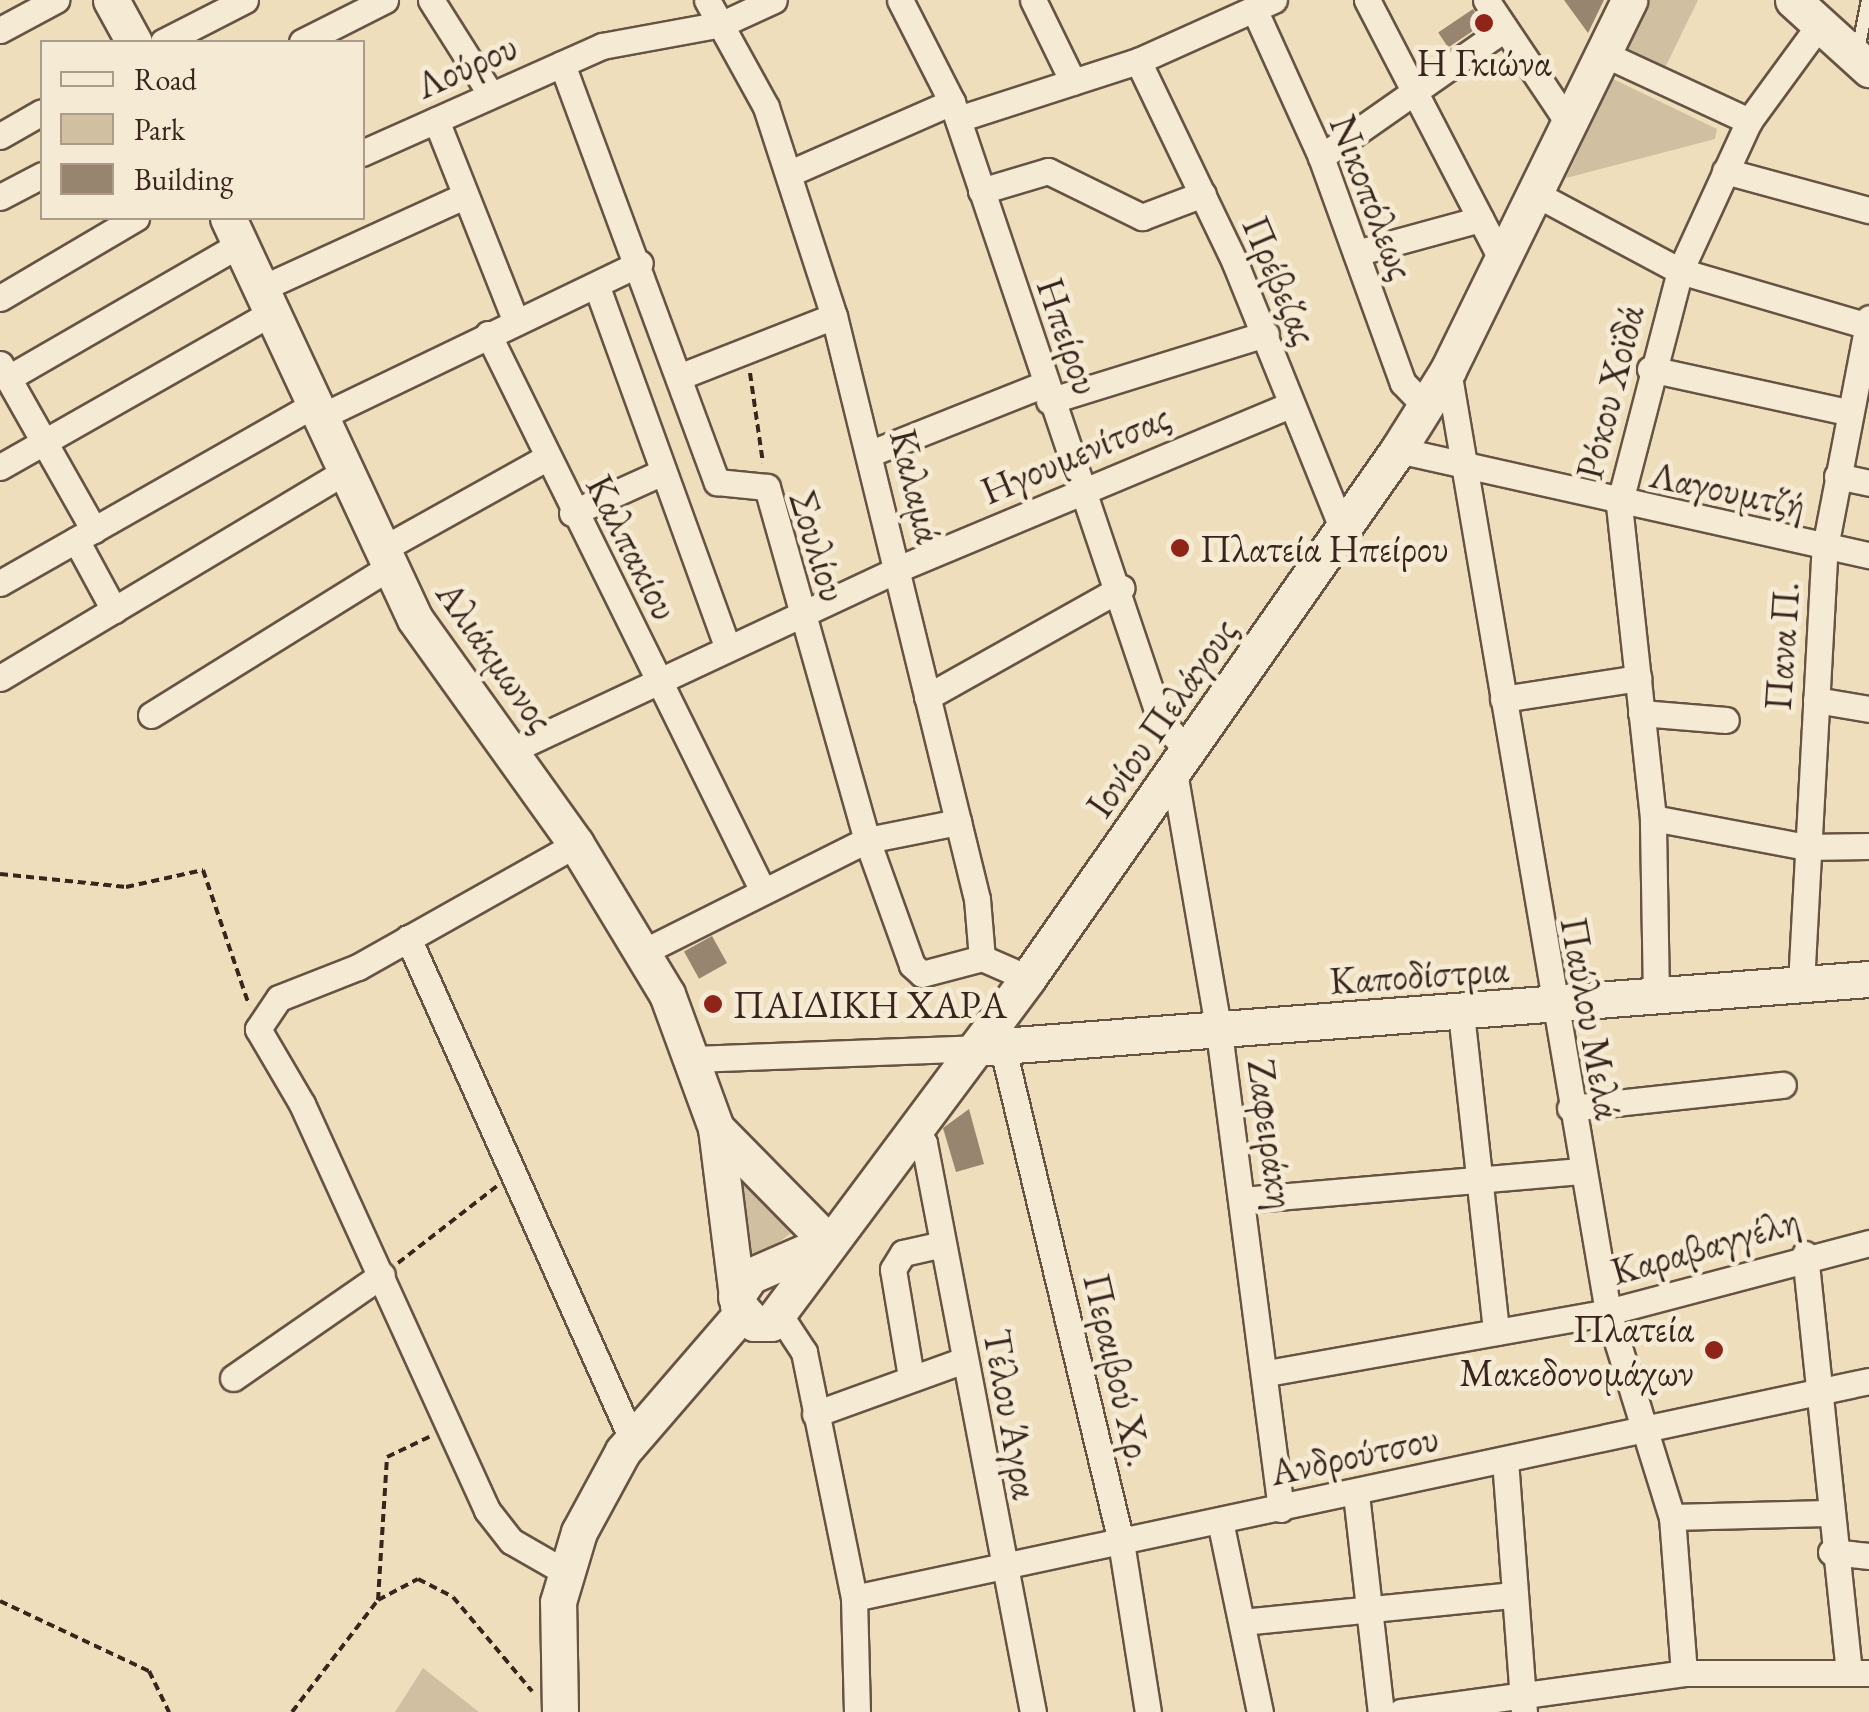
<!DOCTYPE html>
<html>
<head>
<meta charset="utf-8">
<style>
  body { margin:0 }
  #map { position:relative; width:1869px; height:1712px; overflow:hidden; background:#efdebb; font-family:"EB Garamond",serif }
  div>[style] { position:absolute }
  .green>* { inset:0; background:#d0bfa0 }
  .building>* { inset:0; background:#98856f; transform-origin:0 0 }
  .path>* { height:4px; margin-top:-2px; transform-origin:0; background:repeating-linear-gradient(90deg,#39251d 0 8px,transparent 0 13px) }
  .roads { filter:drop-shadow(2px 0 #665344) drop-shadow(-2px 0 #665344) drop-shadow(0 2px #665344) drop-shadow(0 -2px #665344) }
  .lane>* { height:12px; margin:-6px; padding:0 6px; transform-origin:6px; border-radius:6px; background:#f5ead3 }
  .street>* { height:25px; margin:-12.5px; padding:0 12.5px; transform-origin:12.5px; border-radius:12.5px; background:#f5ead3 }
  .secondary>* { height:35px; margin:-17.5px; padding:0 17.5px; transform-origin:17.5px; border-radius:17.5px; background:#f5ead3 }
  .dots>* { width:28px; height:28px; translate:-50% -50%; box-sizing:border-box; border:5px solid #f5ead3; border-radius:50% }
  span { translate:-50% -50%; white-space:nowrap; text-align:center; line-height:1.15; -webkit-text-stroke:10px #f5ead3; paint-order:stroke }
  .poi-label { font-size:38px; color:#39251d }
  .left { translate:0 -50%; text-align:left }
  .right { translate:-100% -50%; text-align:right }
  .street-label { font-size:38px; color:#39251d }
  .legend { position:absolute; left:40px; top:40px; width:325px; height:180px; box-sizing:border-box; background:#f5ead3; border:2px solid #aa9b8a; margin:0; padding:12px 18px; list-style:none; font-size:30px; color:#39251d }
  .legend li { display:flex; align-items:center; gap:20px; height:50px }
  .legend b { width:50px; border:2px solid #aa9b8a }
</style>
</head>
<body>
<div id="map">
  <div class="green">
    <div style="clip-path:polygon(1644px 0,1698px 0,1662px 74px,1617px 53px)"></div>
    <div style="clip-path:polygon(1613px 79px,1717px 129px,1715px 139px,1566px 178px)"></div>
    <div style="clip-path:polygon(733px 1166px,791px 1233px,743px 1270px)"></div>
    <div style="clip-path:polygon(423px 1668px,479px 1712px,395px 1712px)"></div>
  </div>
  <div class="building">
    <div style="clip-path:polygon(1564px 0,1604px 0,1588px 33px)"></div>
    <div style="left:1473px;top:9px;width:18px;height:42px;rotate:56deg"></div>
    <div style="left:712px;top:936px;width:31px;height:32px;rotate:61deg"></div>
    <div style="clip-path:polygon(969px 1109px,984px 1164px,956px 1172px,943px 1128px)"></div>
  </div>
  <div class="path">
    <div style="left:750px;top:373px;width:91px;rotate:81.8deg"></div>
    <div style="left:0;top:874px;width:127px;rotate:5.9deg"></div>
    <div style="left:126px;top:887px;width:79px;rotate:-12.4deg"></div>
    <div style="left:203px;top:870px;width:143px;rotate:71.2deg"></div>
    <div style="left:398px;top:1263px;width:125px;rotate:-37.9deg"></div>
    <div style="left:378px;top:1600px;width:143px;rotate:-86.4deg"></div>
    <div style="left:387px;top:1457px;width:47px;rotate:-25.5deg"></div>
    <div style="left:0;top:1601px;width:165px;rotate:25.2deg"></div>
    <div style="left:149px;top:1671px;width:46px;rotate:64deg"></div>
    <div style="left:292px;top:1712px;width:141px;rotate:-52.5deg"></div>
    <div style="left:378px;top:1600px;width:45px;rotate:-27.7deg"></div>
    <div style="left:418px;top:1579px;width:39px;rotate:27deg"></div>
    <div style="left:453px;top:1597px;width:123px;rotate:50deg"></div>
  </div>
  <div class="roads">
    <div class="lane">
      <div style="left:1858px;top:50px;width:51px;rotate:-78.7deg"></div>
    </div>
    <div class="street">
      <div style="left:431px;top:0;width:112px;rotate:57.7deg"></div>
      <div style="left:707px;top:0;width:122px;rotate:61.1deg"></div>
      <div style="left:766px;top:107px;width:220px;rotate:72deg"></div>
      <div style="left:834px;top:316px;width:600px;rotate:76.22deg"></div>
      <div style="left:977px;top:899px;width:59px;rotate:85.2deg"></div>
      <div style="left:982px;top:958px;width:50px;rotate:23.5deg"></div>
      <div style="left:900px;top:0;width:114px;rotate:63deg"></div>
      <div style="left:952px;top:102px;width:654px;rotate:71.37deg"></div>
      <div style="left:1161px;top:722px;width:37px;rotate:46deg"></div>
      <div style="left:1033px;top:0;width:91px;rotate:64deg"></div>
      <div style="left:1367px;top:0;width:291px;rotate:62.6deg"></div>
      <div style="left:1486px;top:0;width:149px;rotate:56.2deg"></div>
      <div style="left:1254px;top:9px;width:162px;rotate:65.6deg"></div>
      <div style="left:1321px;top:157px;width:240px;rotate:70.1deg"></div>
      <div style="left:1403px;top:383px;width:33px;rotate:46deg"></div>
      <div style="left:0;top:30px;width:64px;rotate:-28.2deg"></div>
      <div style="left:163px;top:42px;width:92px;rotate:-27.1deg"></div>
      <div style="left:302px;top:42px;width:93px;rotate:-26.8deg"></div>
      <div style="left:1604px;top:54px;width:160px;rotate:24.8deg"></div>
      <div style="left:1138px;top:61px;width:224px;rotate:64.3deg"></div>
      <div style="left:1235px;top:263px;width:291px;rotate:68deg"></div>
      <div style="left:562px;top:64px;width:446px;rotate:69.7deg"></div>
      <div style="left:717px;top:482px;width:50px;rotate:5.7deg"></div>
      <div style="left:767px;top:487px;width:367px;rotate:74.2deg"></div>
      <div style="left:867px;top:840px;width:133px;rotate:70.2deg"></div>
      <div style="left:912px;top:965px;width:13px;rotate:42deg"></div>
      <div style="left:922px;top:974px;width:62px;rotate:-14.9deg"></div>
      <div style="left:958px;top:119px;width:189px;rotate:-17.9deg"></div>
      <div style="left:1138px;top:61px;width:149px;rotate:-24.2deg"></div>
      <div style="left:436px;top:120px;width:215px;rotate:68.4deg"></div>
      <div style="left:0;top:136px;width:48px;rotate:-29.7deg"></div>
      <div style="left:362px;top:153px;width:263px;rotate:-24deg"></div>
      <div style="left:602px;top:46px;width:122px;rotate:-10.4deg"></div>
      <div style="left:722px;top:24px;width:57px;rotate:-24.8deg"></div>
      <div style="left:1321px;top:157px;width:223px;rotate:-35deg"></div>
      <div style="left:1725px;top:171px;width:149px;rotate:15.2deg"></div>
      <div style="left:790px;top:173px;width:177px;rotate:-23.7deg"></div>
      <div style="left:981px;top:191px;width:70px;rotate:-16.6deg"></div>
      <div style="left:1048px;top:171px;width:105px;rotate:26.1deg"></div>
      <div style="left:1142px;top:217px;width:65px;rotate:-20.7deg"></div>
      <div style="left:1534px;top:193px;width:166px;rotate:28.1deg"></div>
      <div style="left:1680px;top:271px;width:196px;rotate:16.3deg"></div>
      <div style="left:0;top:197px;width:47px;rotate:-27.6deg"></div>
      <div style="left:1356px;top:253px;width:129px;rotate:-15.3deg"></div>
      <div style="left:597px;top:287px;width:384px;rotate:70.1deg"></div>
      <div style="left:260px;top:289px;width:224px;rotate:-24.5deg"></div>
      <div style="left:0;top:298px;width:158px;rotate:-30.5deg"></div>
      <div style="left:488px;top:334px;width:617px;rotate:63.73deg"></div>
      <div style="left:0;top:364px;width:191px;rotate:60.5deg"></div>
      <div style="left:1650px;top:369px;width:203px;rotate:12.3deg"></div>
      <div style="left:1448px;top:370px;width:955px;rotate:80.36deg"></div>
      <div style="left:1608px;top:1312px;width:215px;rotate:72.7deg"></div>
      <div style="left:1672px;top:1517px;width:156px;rotate:85.6deg"></div>
      <div style="left:681px;top:376px;width:164px;rotate:-21.4deg"></div>
      <div style="left:10px;top:377px;width:266px;rotate:-30deg"></div>
      <div style="left:1049px;top:401px;width:227px;rotate:-17.2deg"></div>
      <div style="left:318px;top:418px;width:357px;rotate:-25.7deg"></div>
      <div style="left:1398px;top:450px;width:483px;rotate:12.6deg"></div>
      <div style="left:871px;top:453px;width:186px;rotate:-21.7deg"></div>
      <div style="left:0;top:467px;width:309px;rotate:-29.6deg"></div>
      <div style="left:1837px;top:476px;width:33px;rotate:12deg"></div>
      <div style="left:572px;top:513px;width:100px;rotate:-24.3deg"></div>
      <div style="left:76px;top:540px;width:80px;rotate:61.5deg"></div>
      <div style="left:379px;top:551px;width:191px;rotate:-29.1deg"></div>
      <div style="left:0;top:583px;width:359px;rotate:-29.6deg"></div>
      <div style="left:0;top:678px;width:401px;rotate:-30.9deg"></div>
      <div style="left:927px;top:697px;width:223px;rotate:-29.3deg"></div>
      <div style="left:1503px;top:699px;width:137px;rotate:-8.8deg"></div>
      <div style="left:1816px;top:700px;width:54px;rotate:9.6deg"></div>
      <div style="left:1641px;top:713px;width:85px;rotate:4.7deg"></div>
      <div style="left:151px;top:715px;width:279px;rotate:-31.8deg"></div>
      <div style="left:510px;top:751px;width:429px;rotate:-25.1deg"></div>
      <div style="left:898px;top:569px;width:426px;rotate:-22.7deg"></div>
      <div style="left:1174px;top:772px;width:264px;rotate:80.2deg"></div>
      <div style="left:1219px;top:1032px;width:481px;rotate:82.6deg"></div>
      <div style="left:1653px;top:818px;width:156px;rotate:10.7deg"></div>
      <div style="left:1806px;top:847px;width:63px;rotate:-0.9deg"></div>
      <div style="left:408px;top:938px;width:549px;rotate:65.91deg"></div>
      <div style="left:645px;top:951px;width:248px;rotate:-26.6deg"></div>
      <div style="left:867px;top:840px;width:93px;rotate:-11.2deg"></div>
      <div style="left:1801px;top:984px;width:438px;rotate:-86.9deg"></div>
      <div style="left:1825px;top:547px;width:233px;rotate:-79.1deg"></div>
      <div style="left:1656px;top:997px;width:179px;rotate:-91deg"></div>
      <div style="left:1653px;top:818px;width:315px;rotate:-96.2deg"></div>
      <div style="left:1619px;top:505px;width:242px;rotate:-75.4deg"></div>
      <div style="left:1680px;top:271px;width:165px;rotate:-65.3deg"></div>
      <div style="left:1749px;top:121px;width:120px;rotate:-53.8deg"></div>
      <div style="left:1461px;top:1013px;width:321px;rotate:83.7deg"></div>
      <div style="left:1003px;top:1049px;width:507px;rotate:76.54deg"></div>
      <div style="left:1121px;top:1542px;width:172px;rotate:81deg"></div>
      <div style="left:693px;top:1059px;width:283px;rotate:-2.2deg"></div>
      <div style="left:1570px;top:1108px;width:214px;rotate:-6.2deg"></div>
      <div style="left:915px;top:1131px;width:15px;rotate:53deg"></div>
      <div style="left:924px;top:1143px;width:579px;rotate:79.16deg"></div>
      <div style="left:1243px;top:1200px;width:338px;rotate:-4.9deg"></div>
      <div style="left:1805px;top:1254px;width:419px;rotate:84deg"></div>
      <div style="left:781px;top:1317px;width:42px;rotate:56.7deg"></div>
      <div style="left:804px;top:1352px;width:251px;rotate:78.5deg"></div>
      <div style="left:854px;top:1598px;width:114px;rotate:88.5deg"></div>
      <div style="left:1267px;top:1373px;width:346px;rotate:-10.1deg"></div>
      <div style="left:1608px;top:1312px;width:270px;rotate:-14.8deg"></div>
      <div style="left:911px;top:1377px;width:109px;rotate:-99.5deg"></div>
      <div style="left:893px;top:1269px;width:19px;rotate:-58deg"></div>
      <div style="left:903px;top:1253px;width:41px;rotate:-12.7deg"></div>
      <div style="left:233px;top:1378px;width:181px;rotate:-34.7deg"></div>
      <div style="left:815px;top:1414px;width:158px;rotate:-19.9deg"></div>
      <div style="left:1505px;top:1460px;width:253px;rotate:85.7deg"></div>
      <div style="left:1356px;top:1494px;width:219px;rotate:83.5deg"></div>
      <div style="left:1672px;top:1517px;width:155px;rotate:-1.5deg"></div>
      <div style="left:1220px;top:1521px;width:195px;rotate:78.2deg"></div>
      <div style="left:1831px;top:1552px;width:38px;rotate:6deg"></div>
      <div style="left:565px;top:1572px;width:62px;rotate:-150.1deg"></div>
      <div style="left:511px;top:1541px;width:39px;rotate:-128deg"></div>
      <div style="left:487px;top:1510px;width:446px;rotate:-114.5deg"></div>
      <div style="left:302px;top:1104px;width:87px;rotate:-120.4deg"></div>
      <div style="left:258px;top:1029px;width:37px;rotate:-56deg"></div>
      <div style="left:279px;top:998px;width:85px;rotate:-21.4deg"></div>
      <div style="left:358px;top:967px;width:250px;rotate:-29.4deg"></div>
      <div style="left:854px;top:1598px;width:1038px;rotate:-12.07deg"></div>
      <div style="left:1242px;top:1622px;width:273px;rotate:-5.7deg"></div>
      <div style="left:1401px;top:1712px;width:286px;rotate:-7.8deg"></div>
      <div style="left:1684px;top:1673px;width:185px"></div>
    </div>
    <div class="secondary">
      <div style="left:111px;top:0;width:48px;rotate:61.3deg"></div>
      <div style="left:1793px;top:0;width:103px;rotate:42.2deg"></div>
      <div style="left:228px;top:218px;width:442px;rotate:65deg"></div>
      <div style="left:415px;top:619px;width:277px;rotate:54.4deg"></div>
      <div style="left:576px;top:844px;width:175px;rotate:58.8deg"></div>
      <div style="left:667px;top:994px;width:143px;rotate:69.9deg"></div>
      <div style="left:716px;top:1128px;width:178px;rotate:82.9deg"></div>
      <div style="left:738px;top:1305px;width:24px;rotate:48deg"></div>
      <div style="left:754px;top:1323px;width:17px"></div>
      <div style="left:771px;top:1323px;width:430px;rotate:-53.3deg"></div>
      <div style="left:1028px;top:978px;width:645px;rotate:-54.98deg"></div>
      <div style="left:1398px;top:450px;width:94px;rotate:-58deg"></div>
      <div style="left:1448px;top:370px;width:412px;rotate:-63.9deg"></div>
      <div style="left:976px;top:1048px;width:896px;rotate:-4.42deg"></div>
      <div style="left:716px;top:1128px;width:160px;rotate:45.5deg"></div>
      <div style="left:736px;top:1297px;width:25px;rotate:-56deg"></div>
      <div style="left:750px;top:1276px;width:85px;rotate:-23.6deg"></div>
      <div style="left:560px;top:1712px;width:110px;rotate:-91deg"></div>
      <div style="left:558px;top:1602px;width:73px;rotate:-73.3deg"></div>
      <div style="left:579px;top:1532px;width:92px;rotate:-61.5deg"></div>
      <div style="left:623px;top:1451px;width:182px;rotate:-49.2deg"></div>
    </div>
  </div>
  <div class="dots">
    <div style="left:1484px;top:23px;background:#8f2418"></div>
    <div style="left:1180px;top:548px;background:#8f2418"></div>
    <div style="left:713px;top:1004px;background:#8f2418"></div>
    <div style="left:1714px;top:1350px;background:#8f2418"></div>
  </div>
  <div class="poi-label">
    <span style="left:1484px;top:62px">Η Γκιώνα</span>
    <span class="left" style="left:1200px;top:548px">Πλατεία Ηπείρου</span>
    <span class="left" style="left:733px;top:1004px">ΠΑΙΔΙΚΗ ΧΑΡΑ</span>
    <span class="right" style="left:1694px;top:1350px">Πλατεία<br>Μακεδονομάχων</span>
  </div>
  <div class="street-label">
    <span style="left:466px;top:65px;rotate:-24deg">Λούρου</span>
    <span style="left:1373px;top:197px;rotate:69deg">Νικοπόλεως</span>
    <span style="left:1281px;top:280px;rotate:67deg">Πρέβεζας</span>
    <span style="left:1069px;top:336px;rotate:71deg">Ηπείρου</span>
    <span style="left:1609px;top:392px;rotate:-76deg">Ρόκου Χοϊδά</span>
    <span style="left:1075px;top:453px;rotate:-23deg">Ηγουμενίτσας</span>
    <span style="left:917px;top:486px;rotate:76deg">Καλαμά</span>
    <span style="left:1728px;top:489px;rotate:12deg">Λαγουμτζή</span>
    <span style="left:819px;top:546px;rotate:73deg">Σουλίου</span>
    <span style="left:633px;top:547px;rotate:63deg">Καλπακίου</span>
    <span style="left:1781px;top:646px;rotate:-86deg">Πανα Π.</span>
    <span style="left:496px;top:656px;rotate:55deg">Αλιάκμωνος</span>
    <span style="left:1161px;top:717px;rotate:-55deg">Ιονίου Πελάγους</span>
    <span style="left:1419px;top:974px;rotate:-4deg">Καποδίστρια</span>
    <span style="left:1592px;top:1018px;rotate:80deg">Παύλου Μελά</span>
    <span style="left:1272px;top:1134px;rotate:82deg">Ζαφειράκη</span>
    <span style="left:1705px;top:1245px;rotate:-16deg">Καραβαγγέλη</span>
    <span style="left:1119px;top:1370px;rotate:77deg">Περαιβού Χρ.</span>
    <span style="left:1012px;top:1414px;rotate:80deg">Τέλου Άγρα</span>
    <span style="left:1354px;top:1454px;rotate:-12deg">Ανδρούτσου</span>
  </div>
  <ul class="legend">
  <li><b style="height:12px;background:#f5ead3"></b>Road</li>
  <li><b style="height:28px;background:#d0bfa0"></b>Park</li>
  <li><b style="height:28px;background:#98856f"></b>Building</li>
  </ul>
</div>
</body>
</html>
